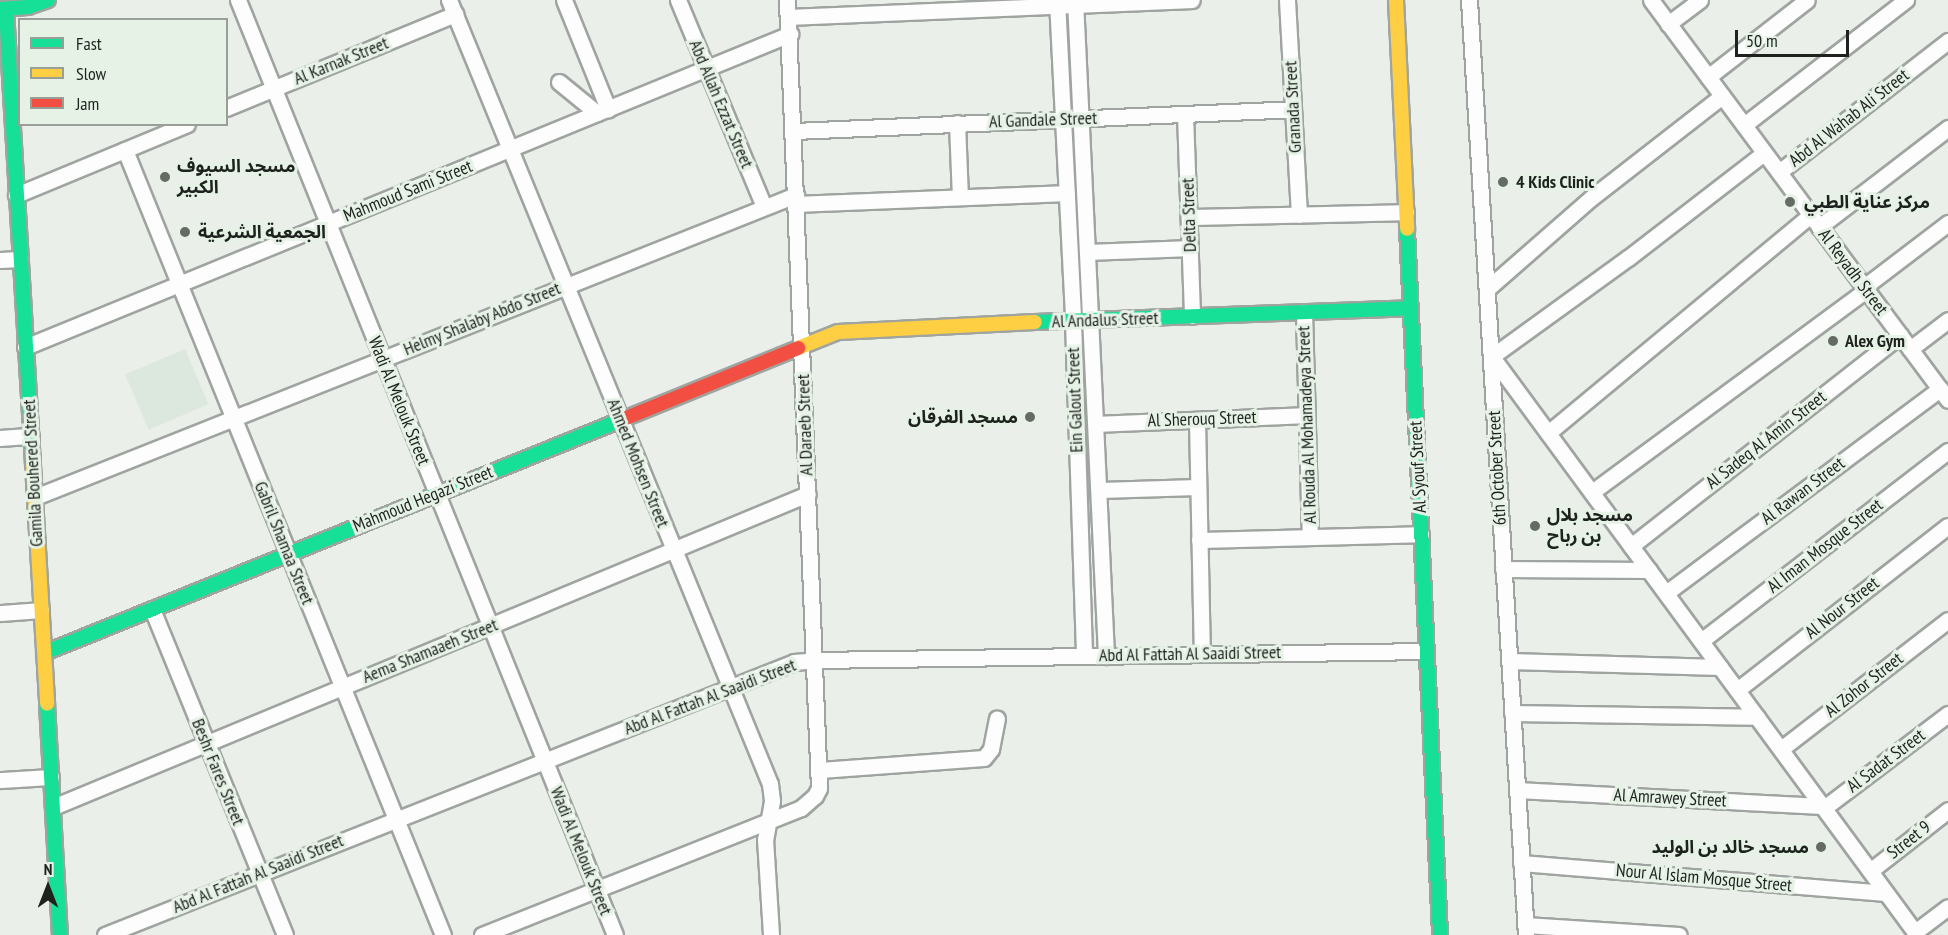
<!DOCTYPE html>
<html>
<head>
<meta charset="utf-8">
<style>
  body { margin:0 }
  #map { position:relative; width:1948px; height:935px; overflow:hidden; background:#eaefea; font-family:"PT Sans Narrow","Noto Sans Arabic",sans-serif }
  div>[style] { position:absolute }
  .built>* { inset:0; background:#dce8dd; transform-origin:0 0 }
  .roads { filter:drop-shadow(2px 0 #9fa4a0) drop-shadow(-2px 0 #9fa4a0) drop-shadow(0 2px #9fa4a0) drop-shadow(0 -2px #9fa4a0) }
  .street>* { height:15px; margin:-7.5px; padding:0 7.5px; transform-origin:7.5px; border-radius:7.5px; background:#fcfdfc }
  .fast>* { height:14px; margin:-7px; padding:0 7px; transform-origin:7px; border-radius:7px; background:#16e098 }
  .slow>* { height:14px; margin:-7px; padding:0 7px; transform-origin:7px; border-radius:7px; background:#ffcf43 }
  .jam>* { height:14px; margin:-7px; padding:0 7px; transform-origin:7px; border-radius:7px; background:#f24e42 }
  .dots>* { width:16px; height:16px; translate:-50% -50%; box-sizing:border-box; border:3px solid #e7f2e7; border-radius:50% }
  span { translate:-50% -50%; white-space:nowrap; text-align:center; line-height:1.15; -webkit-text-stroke:6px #e7f2e7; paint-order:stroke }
  .street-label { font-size:18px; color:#1e221e }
  .poi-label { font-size:18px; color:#1e221e; font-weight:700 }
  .left { translate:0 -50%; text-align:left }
  .right { translate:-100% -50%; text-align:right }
  .legend { position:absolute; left:18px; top:18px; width:210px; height:108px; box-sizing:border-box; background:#e7f2e7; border:2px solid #979f97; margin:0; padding:8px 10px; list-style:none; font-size:18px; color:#1e221e }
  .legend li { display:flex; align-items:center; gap:12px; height:30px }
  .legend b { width:30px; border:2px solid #979f97 }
  .north { position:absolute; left:18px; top:857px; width:60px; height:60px; -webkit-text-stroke:4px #e7f2e7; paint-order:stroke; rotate:0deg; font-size:16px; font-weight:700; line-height:24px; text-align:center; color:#1e221e }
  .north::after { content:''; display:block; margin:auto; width:21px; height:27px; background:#1e221e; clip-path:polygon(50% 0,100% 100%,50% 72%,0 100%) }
  .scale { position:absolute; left:1735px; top:30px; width:114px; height:27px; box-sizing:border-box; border:3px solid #1e221e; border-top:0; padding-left:8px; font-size:18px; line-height:21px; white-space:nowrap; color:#1e221e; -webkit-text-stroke:4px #e7f2e7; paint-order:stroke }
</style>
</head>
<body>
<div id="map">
  <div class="built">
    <div style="left:185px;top:349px;width:60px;height:65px;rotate:67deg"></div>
  </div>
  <div class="roads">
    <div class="street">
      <div style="left:238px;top:0;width:1008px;rotate:68.04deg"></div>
      <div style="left:449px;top:0;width:847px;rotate:67.73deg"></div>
      <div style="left:770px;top:784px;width:17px;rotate:83deg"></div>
      <div style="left:772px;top:801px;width:39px;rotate:100deg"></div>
      <div style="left:765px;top:839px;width:96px;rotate:86.4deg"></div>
      <div style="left:564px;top:0;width:118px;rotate:68deg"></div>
      <div style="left:678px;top:0;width:224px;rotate:67.4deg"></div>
      <div style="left:1057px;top:0;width:321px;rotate:87.1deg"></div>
      <div style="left:1073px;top:321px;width:335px;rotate:88.1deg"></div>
      <div style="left:1075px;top:0;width:657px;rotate:87.29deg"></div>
      <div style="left:1287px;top:0;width:215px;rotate:86.8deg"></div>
      <div style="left:1469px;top:0;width:937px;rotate:86.51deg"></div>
      <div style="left:1651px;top:0;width:498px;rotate:53.4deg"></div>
      <div style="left:789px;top:17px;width:403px;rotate:-2.4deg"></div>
      <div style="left:1668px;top:24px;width:40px;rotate:-37deg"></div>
      <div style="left:1708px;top:77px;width:125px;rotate:-37.9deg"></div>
      <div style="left:559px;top:82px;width:49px;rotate:39.2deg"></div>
      <div style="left:226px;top:108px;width:248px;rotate:-22.3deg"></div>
      <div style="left:1185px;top:114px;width:202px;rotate:88deg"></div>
      <div style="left:957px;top:123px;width:74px;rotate:87.7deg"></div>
      <div style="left:1744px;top:125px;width:205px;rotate:-37.7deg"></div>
      <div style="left:794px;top:131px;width:499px;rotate:-2.5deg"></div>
      <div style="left:125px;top:150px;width:847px;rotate:67.95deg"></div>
      <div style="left:1779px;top:172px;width:214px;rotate:-37.8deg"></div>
      <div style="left:16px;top:195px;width:185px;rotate:-22.5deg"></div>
      <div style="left:796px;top:204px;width:271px;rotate:-2.3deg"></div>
      <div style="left:1189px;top:217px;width:217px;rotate:-1.3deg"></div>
      <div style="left:1819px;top:227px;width:163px;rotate:-37.5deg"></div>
      <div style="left:1088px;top:252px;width:102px;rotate:-2.2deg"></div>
      <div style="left:0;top:260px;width:20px;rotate:-3deg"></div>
      <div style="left:1864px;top:287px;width:106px;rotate:-37.3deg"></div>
      <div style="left:1487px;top:289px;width:138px;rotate:-41.2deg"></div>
      <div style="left:1591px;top:198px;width:166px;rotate:-37.9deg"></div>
      <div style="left:1304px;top:312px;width:225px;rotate:88.5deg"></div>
      <div style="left:25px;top:347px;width:827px;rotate:-22.25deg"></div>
      <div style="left:1910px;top:349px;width:48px;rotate:-37.3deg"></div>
      <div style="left:1491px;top:357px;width:169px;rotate:-35.9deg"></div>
      <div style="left:1628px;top:258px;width:172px;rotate:-37.7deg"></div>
      <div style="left:1492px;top:357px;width:717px;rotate:53.67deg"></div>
      <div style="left:1197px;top:420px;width:234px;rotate:88.8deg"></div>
      <div style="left:1096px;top:424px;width:211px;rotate:-2.4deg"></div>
      <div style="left:1548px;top:433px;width:342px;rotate:-39.7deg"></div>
      <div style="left:0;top:438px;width:31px;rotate:-4deg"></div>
      <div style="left:1099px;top:490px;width:99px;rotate:-1.7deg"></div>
      <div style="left:1592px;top:492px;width:340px;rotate:-36.4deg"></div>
      <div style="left:35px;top:497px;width:819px;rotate:-21.65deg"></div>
      <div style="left:1199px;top:540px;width:222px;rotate:-1.5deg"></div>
      <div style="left:1631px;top:546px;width:342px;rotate:-38.1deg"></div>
      <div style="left:1503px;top:569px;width:146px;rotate:0.4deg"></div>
      <div style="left:1666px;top:593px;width:342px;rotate:-36.7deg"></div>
      <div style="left:152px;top:609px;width:352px;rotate:67.8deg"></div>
      <div style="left:0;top:613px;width:41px;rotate:-4.2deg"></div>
      <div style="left:1701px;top:641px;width:312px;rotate:-37.6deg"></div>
      <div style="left:1509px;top:661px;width:211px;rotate:1.6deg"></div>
      <div style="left:1737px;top:690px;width:267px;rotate:-37.9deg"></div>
      <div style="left:1512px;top:713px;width:245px;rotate:0.9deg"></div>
      <div style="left:1781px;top:749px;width:211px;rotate:-37.7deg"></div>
      <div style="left:820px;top:770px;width:164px;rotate:-4.2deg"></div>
      <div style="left:984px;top:758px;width:11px;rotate:-52deg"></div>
      <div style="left:991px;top:749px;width:31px;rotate:-79deg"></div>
      <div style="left:0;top:780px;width:51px;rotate:-3.4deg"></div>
      <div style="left:1517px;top:790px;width:305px;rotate:3deg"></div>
      <div style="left:53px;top:807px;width:817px;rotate:-22.52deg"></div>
      <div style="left:1824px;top:808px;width:156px;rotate:-37.2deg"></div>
      <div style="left:1521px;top:863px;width:366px;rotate:4.7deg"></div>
      <div style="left:1870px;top:871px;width:99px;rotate:-38deg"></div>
      <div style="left:1525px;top:925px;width:154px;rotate:3.7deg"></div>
      <div style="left:1915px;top:932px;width:41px;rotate:-37.1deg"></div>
      <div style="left:105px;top:935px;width:741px;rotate:-21.61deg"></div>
      <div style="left:794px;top:662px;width:21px;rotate:-5deg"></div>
      <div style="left:815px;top:660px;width:611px;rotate:-0.84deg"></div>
      <div style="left:482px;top:935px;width:343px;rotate:-21.7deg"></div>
      <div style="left:801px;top:808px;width:18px;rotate:-41deg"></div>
      <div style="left:815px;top:796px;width:9px;rotate:-63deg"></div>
      <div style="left:819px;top:788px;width:789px;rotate:-92.33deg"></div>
    </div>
    <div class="fast">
      <div style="left:0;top:9px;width:28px;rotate:-4deg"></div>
      <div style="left:28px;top:7px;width:21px;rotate:-19deg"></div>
      <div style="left:6px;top:10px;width:456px;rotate:86.6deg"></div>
      <div style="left:1407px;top:229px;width:707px;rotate:87.32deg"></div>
      <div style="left:1035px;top:322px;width:375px;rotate:-2.1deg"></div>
      <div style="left:44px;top:653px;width:628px;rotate:-21.99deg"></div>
      <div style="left:47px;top:704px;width:231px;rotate:86.8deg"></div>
    </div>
    <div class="slow">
      <div style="left:1396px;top:0;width:229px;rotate:87.2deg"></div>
      <div style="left:798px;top:348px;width:43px;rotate:-21.8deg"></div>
      <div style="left:838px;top:332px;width:197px;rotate:-2.9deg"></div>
      <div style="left:33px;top:465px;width:239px;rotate:86.6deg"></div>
    </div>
    <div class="jam">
      <div style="left:626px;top:418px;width:186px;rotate:-22.1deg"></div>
    </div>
  </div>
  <div class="dots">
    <div style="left:165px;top:177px;background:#656a65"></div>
    <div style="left:1503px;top:182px;background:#656a65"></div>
    <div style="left:1790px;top:202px;background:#656a65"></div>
    <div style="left:185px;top:232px;background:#656a65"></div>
    <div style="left:1833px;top:341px;background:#656a65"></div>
    <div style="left:1030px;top:417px;background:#656a65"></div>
    <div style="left:1535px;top:526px;background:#656a65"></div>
    <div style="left:1821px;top:847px;background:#656a65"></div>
  </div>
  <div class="street-label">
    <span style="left:341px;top:61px;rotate:-22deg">Al Karnak Street</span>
    <span style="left:721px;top:104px;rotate:67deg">Abd Allah Ezzat Street</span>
    <span style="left:1293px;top:107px;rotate:-93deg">Granada Street</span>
    <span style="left:1849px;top:118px;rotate:-38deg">Abd Al Wahab Ali Street</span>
    <span style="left:1043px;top:120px;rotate:-2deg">Al Gandale Street</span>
    <span style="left:408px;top:191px;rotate:-22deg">Mahmoud Sami Street</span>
    <span style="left:1189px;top:215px;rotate:-92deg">Delta Street</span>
    <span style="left:1853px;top:272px;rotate:53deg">Al Reyadh Street</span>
    <span style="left:482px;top:319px;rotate:-22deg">Helmy Shalaby Abdo Street</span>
    <span style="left:1105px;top:320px;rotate:-2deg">Al Andalus Street</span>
    <span style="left:1075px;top:400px;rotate:-92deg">Ein Galout Street</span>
    <span style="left:399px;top:401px;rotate:68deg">Wadi Al Melouk Street</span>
    <span style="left:1202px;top:419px;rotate:-2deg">Al Sherouq Street</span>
    <span style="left:805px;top:425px;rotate:-92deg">Al Daraeb Street</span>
    <span style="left:1307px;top:425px;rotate:-92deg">Al Rouda Al Mohamadeya Street</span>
    <span style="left:1766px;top:440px;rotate:-38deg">Al Sadeq Al Amin Street</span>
    <span style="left:638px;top:463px;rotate:68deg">Ahmed Mohsen Street</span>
    <span style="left:1418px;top:467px;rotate:-93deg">Al Syouf Street</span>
    <span style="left:1497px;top:468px;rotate:-93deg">6th October Street</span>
    <span style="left:33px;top:473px;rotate:-93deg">Gamila Bouhered Street</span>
    <span style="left:1803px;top:491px;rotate:-37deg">Al Rawan Street</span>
    <span style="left:423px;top:499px;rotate:-22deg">Mahmoud Hegazi Street</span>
    <span style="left:284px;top:543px;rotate:68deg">Gabril Shamaa Street</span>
    <span style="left:1825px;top:546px;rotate:-38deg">Al Iman Mosque Street</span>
    <span style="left:1842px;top:608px;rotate:-38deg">Al Nour Street</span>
    <span style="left:430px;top:651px;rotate:-22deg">Aema Shamaaeh Street</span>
    <span style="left:1190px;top:654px;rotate:-1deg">Abd Al Fattah Al Saaidi Street</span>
    <span style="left:1864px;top:685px;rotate:-38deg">Al Zohor Street</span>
    <span style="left:710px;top:697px;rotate:-21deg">Abd Al Fattah Al Saaidi Street</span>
    <span style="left:1886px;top:761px;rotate:-37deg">Al Sadat Street</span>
    <span style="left:218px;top:772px;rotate:68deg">Beshr Fares Street</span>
    <span style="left:1670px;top:798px;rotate:3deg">Al Amrawey Street</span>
    <span style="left:1909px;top:840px;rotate:-38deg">Street 9</span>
    <span style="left:581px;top:851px;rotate:68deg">Wadi Al Melouk Street</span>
    <span style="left:258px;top:874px;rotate:-22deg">Abd Al Fattah Al Saaidi Street</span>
    <span style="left:1704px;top:878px;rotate:5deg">Nour Al Islam Mosque Street</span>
  </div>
  <div class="poi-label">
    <span class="left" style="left:177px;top:177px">مسجد السيوف<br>الكبير</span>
    <span class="left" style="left:1516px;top:182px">4 Kids Clinic</span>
    <span class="left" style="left:1804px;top:202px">مركز عناية الطبي</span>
    <span class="left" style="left:198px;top:232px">الجمعية الشرعية</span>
    <span class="left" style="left:1845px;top:341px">Alex Gym</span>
    <span class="right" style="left:1018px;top:417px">مسجد الفرقان</span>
    <span class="left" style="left:1547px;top:526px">مسجد بلال<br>بن رباح</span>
    <span class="right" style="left:1809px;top:847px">مسجد خالد بن الوليد</span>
  </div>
  <ul class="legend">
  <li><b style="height:8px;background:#16e098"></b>Fast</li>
  <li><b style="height:8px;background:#ffcf43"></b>Slow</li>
  <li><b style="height:8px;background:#f24e42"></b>Jam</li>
  </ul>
  <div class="north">N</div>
  <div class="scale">50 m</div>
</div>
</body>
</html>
